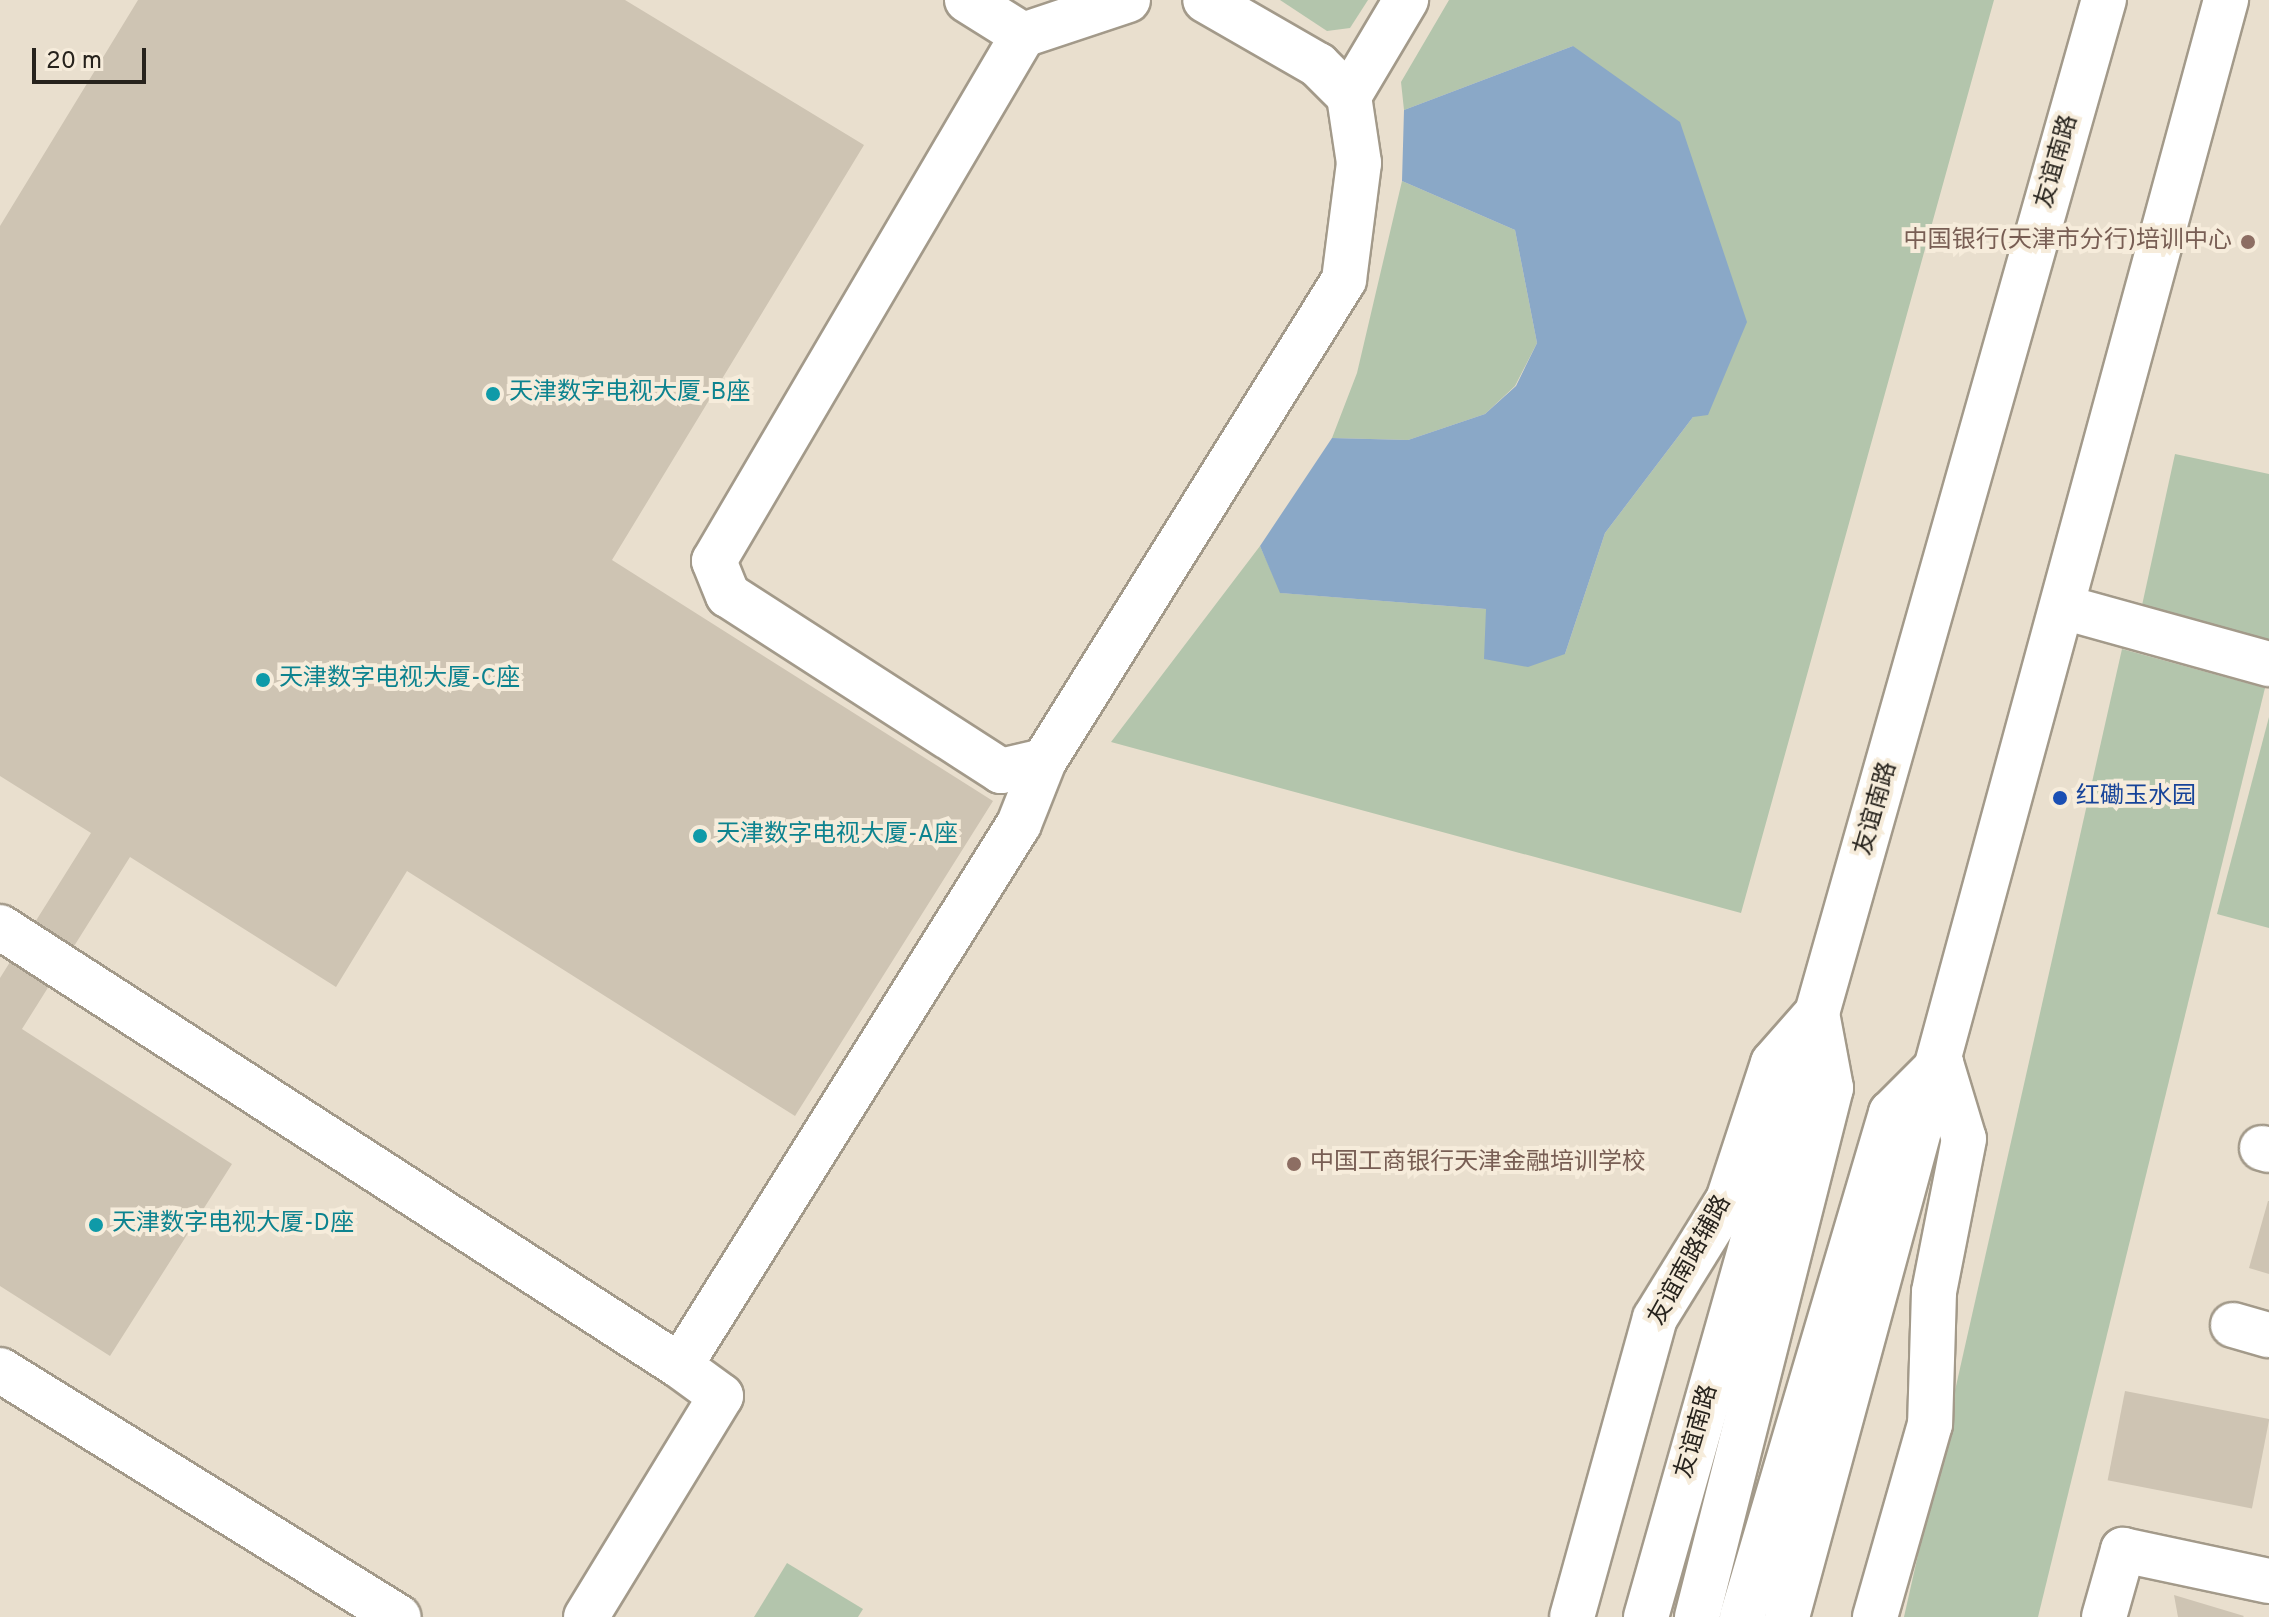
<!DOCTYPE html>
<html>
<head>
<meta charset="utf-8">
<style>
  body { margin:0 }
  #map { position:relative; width:2269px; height:1617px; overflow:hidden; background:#e9dfce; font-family:Overpass,"Noto Sans SC",sans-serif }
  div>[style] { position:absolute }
  .green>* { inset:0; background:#b3c5ac }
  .water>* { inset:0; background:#8aa8c7 }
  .building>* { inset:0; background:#cec4b3; transform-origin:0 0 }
  .roads { filter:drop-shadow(2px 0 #a39a8a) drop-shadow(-2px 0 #a39a8a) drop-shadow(0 2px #a39a8a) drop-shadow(0 -2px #a39a8a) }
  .minor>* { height:44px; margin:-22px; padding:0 22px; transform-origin:22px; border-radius:22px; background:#fff }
  .major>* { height:44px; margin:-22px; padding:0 22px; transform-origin:22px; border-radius:22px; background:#fff }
  .dots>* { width:22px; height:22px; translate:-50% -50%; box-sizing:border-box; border:4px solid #f6ecdb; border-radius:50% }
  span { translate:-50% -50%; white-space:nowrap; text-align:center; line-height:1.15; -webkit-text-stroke:8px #f6ecdb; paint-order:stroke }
  .street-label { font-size:24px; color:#27231d }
  .education-label { font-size:24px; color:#785e54 }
  .right { translate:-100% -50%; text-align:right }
  .left { translate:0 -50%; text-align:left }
  .culture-label { font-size:24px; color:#0d838f }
  .transit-label { font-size:24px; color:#164399 }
  .scale { position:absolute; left:32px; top:48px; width:114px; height:36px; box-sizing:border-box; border:4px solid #27231d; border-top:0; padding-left:10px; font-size:24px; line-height:28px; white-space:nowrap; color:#27231d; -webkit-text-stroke:6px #f6ecdb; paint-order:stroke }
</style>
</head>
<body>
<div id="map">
  <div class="green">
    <div style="clip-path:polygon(1280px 0,1368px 0,1350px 28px,1327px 31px)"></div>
    <div style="clip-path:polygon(1449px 0,1994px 0,1741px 913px,1111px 742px,1260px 546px,1281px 593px,1486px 609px,1565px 654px,1605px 533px,1693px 417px,1573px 46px,1404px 110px,1401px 82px)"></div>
    <div style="clip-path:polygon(1402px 181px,1515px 230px,1537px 343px,1515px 386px,1485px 414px,1408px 440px,1332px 438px,1357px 373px)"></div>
    <div style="clip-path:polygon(2175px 454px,2269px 474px,2269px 645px,2141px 610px)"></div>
    <div style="clip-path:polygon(2122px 649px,2265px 688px,2038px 1617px,1904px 1617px)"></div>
    <div style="clip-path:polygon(2269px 717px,2269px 928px,2217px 914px)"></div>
    <div style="clip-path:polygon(787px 1563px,863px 1609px,858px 1617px,754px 1617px)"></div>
  </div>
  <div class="water">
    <div style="clip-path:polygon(1573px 46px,1680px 122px,1747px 322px,1708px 415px,1693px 417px,1605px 533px,1565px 654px,1528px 667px,1484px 659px,1486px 609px,1280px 593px,1260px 546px,1332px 438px,1408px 440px,1485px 414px,1516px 386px,1537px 343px,1515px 230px,1402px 181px,1404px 110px)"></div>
  </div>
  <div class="building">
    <div style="clip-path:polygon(138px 0,625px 0,864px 145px,612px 560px,993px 801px,795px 1116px,407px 871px,336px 987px,130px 857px,22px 1029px,232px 1164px,110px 1356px,0 1286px,0 978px,91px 833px,0 776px,0 226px)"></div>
    <div style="clip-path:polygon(2268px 1201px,2269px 1201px,2269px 1274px,2249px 1268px)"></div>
    <div style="left:2125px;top:1391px;width:147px;height:91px;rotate:11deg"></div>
    <div style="clip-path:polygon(2174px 1595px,2244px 1616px,2243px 1617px,2178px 1617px)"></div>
  </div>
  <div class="roads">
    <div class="minor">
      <div style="left:967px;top:0;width:66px;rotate:32deg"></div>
      <div style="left:1128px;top:0;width:111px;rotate:161.6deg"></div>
      <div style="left:1023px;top:35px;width:610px;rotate:120.43deg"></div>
      <div style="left:714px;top:561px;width:37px;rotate:68deg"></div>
      <div style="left:728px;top:595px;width:325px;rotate:32.8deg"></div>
      <div style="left:1001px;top:771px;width:44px;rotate:-13.1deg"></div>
      <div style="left:1044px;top:761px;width:567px;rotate:-58.05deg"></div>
      <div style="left:1344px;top:280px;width:118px;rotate:-82.7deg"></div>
      <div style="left:1359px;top:163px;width:68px;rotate:-98.5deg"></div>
      <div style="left:1349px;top:96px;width:44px;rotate:-135deg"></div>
      <div style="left:1318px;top:65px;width:130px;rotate:-150.1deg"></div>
      <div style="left:1349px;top:96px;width:112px;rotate:-59.3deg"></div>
      <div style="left:2063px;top:607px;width:214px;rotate:15.5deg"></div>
      <div style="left:0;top:927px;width:809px;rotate:32.85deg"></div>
      <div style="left:680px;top:1366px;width:639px;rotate:-57.98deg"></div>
      <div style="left:1019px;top:824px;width:68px;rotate:-68.4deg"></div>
      <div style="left:2262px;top:1148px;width:7px;rotate:16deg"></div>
      <div style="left:2233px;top:1325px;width:37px;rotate:16deg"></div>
      <div style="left:0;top:1370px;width:469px;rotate:31.8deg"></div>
      <div style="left:586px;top:1617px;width:259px;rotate:-58.6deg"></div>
      <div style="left:721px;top:1396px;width:51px;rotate:-143.8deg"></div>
      <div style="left:1572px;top:1617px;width:310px;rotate:-74.5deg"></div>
      <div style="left:1655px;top:1318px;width:139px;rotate:-58.3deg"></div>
      <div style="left:1728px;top:1200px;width:144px;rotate:-71.8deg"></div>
      <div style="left:1773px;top:1063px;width:67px;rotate:-48.7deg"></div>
      <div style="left:1697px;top:1617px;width:546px;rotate:-75.79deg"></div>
      <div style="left:1831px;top:1088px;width:76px;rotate:-100.6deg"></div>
      <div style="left:1742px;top:1617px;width:526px;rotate:-73.53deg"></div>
      <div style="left:1891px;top:1113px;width:71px;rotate:-45deg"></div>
      <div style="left:1941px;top:1063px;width:79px;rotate:73.2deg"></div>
      <div style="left:1964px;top:1139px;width:156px;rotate:101.1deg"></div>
      <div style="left:1934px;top:1292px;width:132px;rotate:91.7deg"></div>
      <div style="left:1930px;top:1424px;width:201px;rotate:105.9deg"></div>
      <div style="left:2104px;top:1617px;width:70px;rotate:-74.2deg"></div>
      <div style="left:2123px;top:1550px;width:149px;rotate:12deg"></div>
    </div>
    <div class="major">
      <div style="left:1646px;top:1617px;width:1681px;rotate:-74.19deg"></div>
      <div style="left:1787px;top:1617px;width:1676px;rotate:-74.81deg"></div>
    </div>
  </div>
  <div class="dots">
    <div style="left:2248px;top:242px;background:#8d6e63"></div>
    <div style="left:493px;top:394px;background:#0f9aa8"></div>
    <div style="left:263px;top:680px;background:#0f9aa8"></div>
    <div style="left:2060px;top:798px;background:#1a4fb4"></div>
    <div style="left:700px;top:836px;background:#0f9aa8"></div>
    <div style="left:1294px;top:1164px;background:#8d6e63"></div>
    <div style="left:96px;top:1225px;background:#0f9aa8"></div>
  </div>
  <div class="street-label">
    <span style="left:2058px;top:162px;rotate:-74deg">友谊南路</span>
    <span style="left:1877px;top:809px;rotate:-74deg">友谊南路</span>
    <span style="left:1691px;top:1261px;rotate:-61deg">友谊南路辅路</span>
    <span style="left:1698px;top:1432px;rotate:-74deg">友谊南路</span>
  </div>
  <div class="education-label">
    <span class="right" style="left:2232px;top:242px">中国银行(天津市分行)培训中心</span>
    <span class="left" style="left:1310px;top:1164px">中国工商银行天津金融培训学校</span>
  </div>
  <div class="culture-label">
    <span class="left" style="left:509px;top:394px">天津数字电视大厦-B座</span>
    <span class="left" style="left:279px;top:680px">天津数字电视大厦-C座</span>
    <span class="left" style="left:716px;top:836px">天津数字电视大厦-A座</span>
    <span class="left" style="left:112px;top:1225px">天津数字电视大厦-D座</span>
  </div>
  <div class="transit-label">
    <span class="left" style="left:2076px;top:798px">红磡玉水园</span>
  </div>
  <div class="scale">20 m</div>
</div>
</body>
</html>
